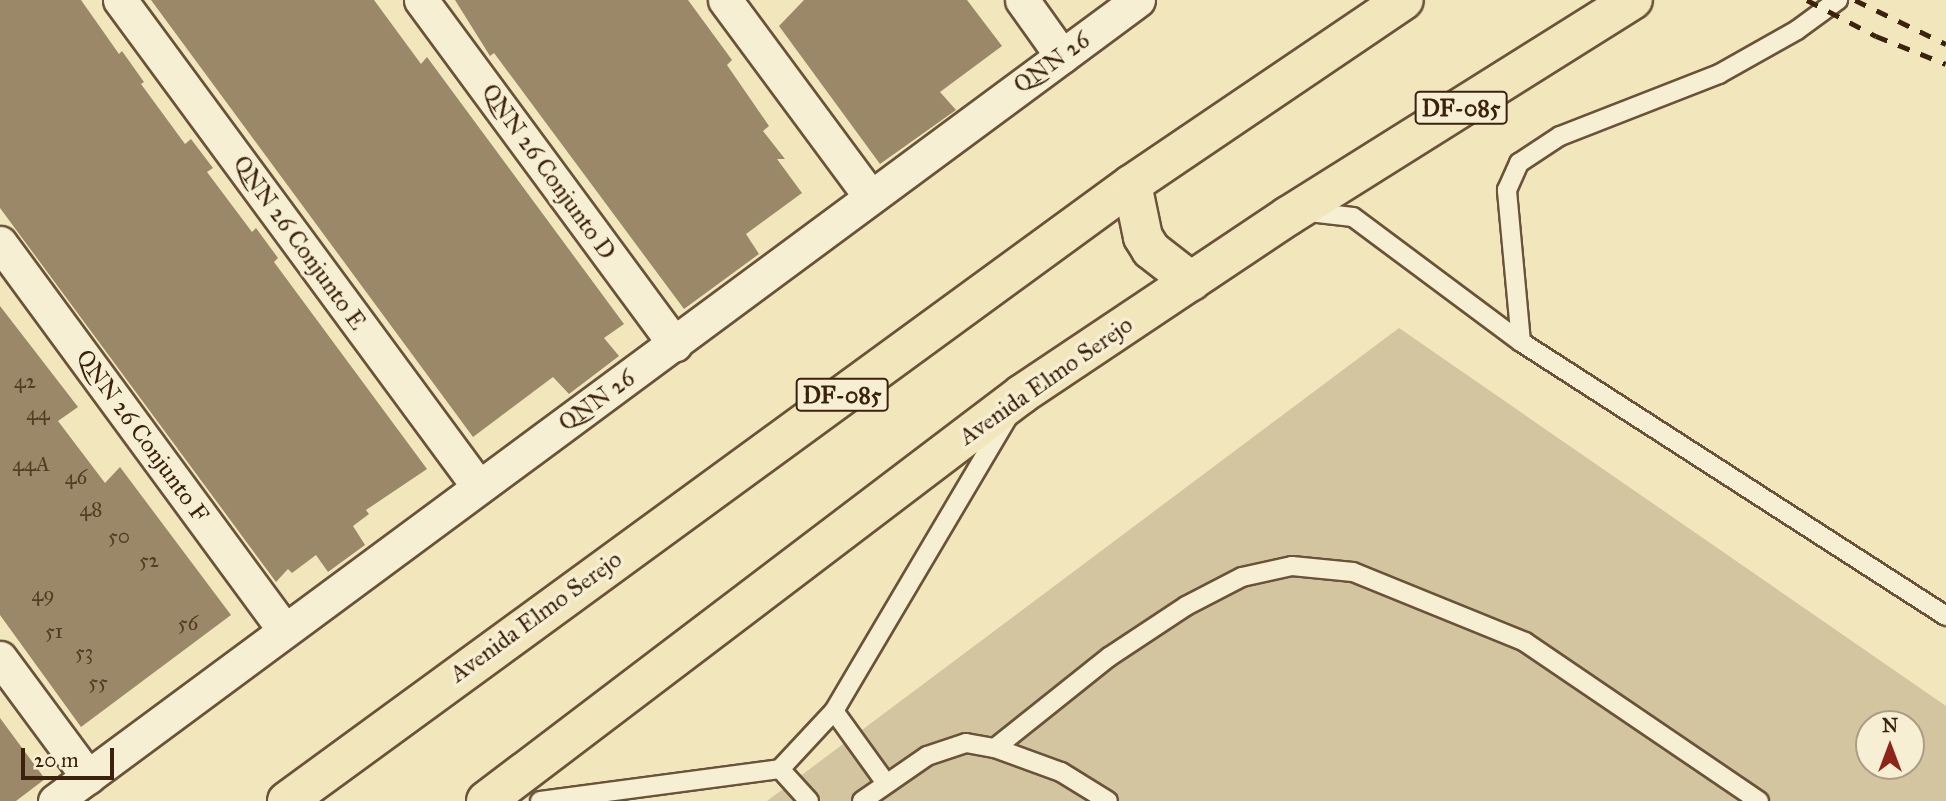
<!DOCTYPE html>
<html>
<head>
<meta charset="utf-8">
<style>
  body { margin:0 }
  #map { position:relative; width:1946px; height:801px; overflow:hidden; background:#f2e6bd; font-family:"IM FELL Great Primer",serif }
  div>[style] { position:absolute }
  .green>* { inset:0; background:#d3c59f }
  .building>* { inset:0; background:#9b8868 }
  .roads { filter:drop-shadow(2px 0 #6a5338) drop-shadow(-2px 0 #6a5338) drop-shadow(0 2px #6a5338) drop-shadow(0 -2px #6a5338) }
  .lane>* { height:18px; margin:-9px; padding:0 9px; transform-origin:9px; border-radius:9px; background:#f7efd4 }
  .street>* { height:33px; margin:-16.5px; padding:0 16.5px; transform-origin:16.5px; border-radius:16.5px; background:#f7efd4 }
  .primary>* { height:38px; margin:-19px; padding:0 19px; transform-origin:19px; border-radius:19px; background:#f2e6bd }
  .rail>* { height:5px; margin-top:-2.5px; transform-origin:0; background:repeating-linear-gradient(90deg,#3c220c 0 12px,transparent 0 24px) }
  span { translate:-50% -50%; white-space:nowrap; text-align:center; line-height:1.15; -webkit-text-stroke:7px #f7efd4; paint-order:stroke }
  .number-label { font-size:21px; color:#543c23 }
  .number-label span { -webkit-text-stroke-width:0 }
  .shield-label span { padding:2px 5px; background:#f7efd4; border:2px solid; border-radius:5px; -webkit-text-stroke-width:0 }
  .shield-label { font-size:23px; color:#3c220c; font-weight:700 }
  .street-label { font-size:24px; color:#3c220c }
  .north { position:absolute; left:1855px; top:710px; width:70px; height:70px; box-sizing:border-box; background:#f7efd4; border:2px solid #ac9d84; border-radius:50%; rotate:0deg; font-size:19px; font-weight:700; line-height:28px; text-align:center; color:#3c220c }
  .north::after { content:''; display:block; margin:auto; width:24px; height:32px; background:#8f2418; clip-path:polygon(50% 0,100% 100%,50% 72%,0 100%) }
  .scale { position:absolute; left:21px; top:748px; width:93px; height:32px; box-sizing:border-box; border:4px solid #3c220c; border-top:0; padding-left:9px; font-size:21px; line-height:24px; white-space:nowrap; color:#3c220c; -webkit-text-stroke:5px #f7efd4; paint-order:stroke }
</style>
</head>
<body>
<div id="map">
  <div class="green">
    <div style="clip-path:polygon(evenodd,1399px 328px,1946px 706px,1946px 801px,767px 801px,1399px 328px,1869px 724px,1911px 724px,1911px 766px,1869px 766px,1869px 724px)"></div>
  </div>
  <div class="building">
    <div style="clip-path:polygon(0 0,81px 0,119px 54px,122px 51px,144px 82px,141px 84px,185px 144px,191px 139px,213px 168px,207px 172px,252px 232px,256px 228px,278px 258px,274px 262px,427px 469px,366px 510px,369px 514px,353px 526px,365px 545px,328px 572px,316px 555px,292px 573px,288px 569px,276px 582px,0 208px)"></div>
    <div style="clip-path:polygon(151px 0,374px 0,421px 64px,427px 57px,624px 324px,604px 338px,619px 356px,569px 394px,553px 377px,473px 437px)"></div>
    <div style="clip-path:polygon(455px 0,688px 0,732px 60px,727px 65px,769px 126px,763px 131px,785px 159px,777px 159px,802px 193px,746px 234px,759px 254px,684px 309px,494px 53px,490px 56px)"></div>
    <div style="clip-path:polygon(804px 0,967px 0,1002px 46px,940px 92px,956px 110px,880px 164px,779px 26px)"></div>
    <div style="clip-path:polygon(0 306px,78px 407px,58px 421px,105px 483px,120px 467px,231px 615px,81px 727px,0 615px)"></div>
    <div style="clip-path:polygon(0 718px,45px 779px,16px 801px,0 801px)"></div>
  </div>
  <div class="roads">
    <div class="lane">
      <div style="left:1309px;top:212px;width:44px;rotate:6.5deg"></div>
      <div style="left:1353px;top:217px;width:209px;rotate:36.7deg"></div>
      <div style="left:1521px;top:342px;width:506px;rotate:32.81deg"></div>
      <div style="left:1521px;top:342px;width:153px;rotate:-95.3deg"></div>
      <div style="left:1507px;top:190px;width:30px;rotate:-66deg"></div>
      <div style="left:1519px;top:163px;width:49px;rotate:-33.4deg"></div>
      <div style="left:1560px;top:136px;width:171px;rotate:-21.3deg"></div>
      <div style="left:1719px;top:74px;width:90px;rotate:-29.4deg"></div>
      <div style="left:1797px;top:30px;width:51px;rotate:-36.2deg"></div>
      <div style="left:834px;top:711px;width:89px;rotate:54.2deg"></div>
      <div style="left:995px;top:748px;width:146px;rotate:-38.6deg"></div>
      <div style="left:1109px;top:657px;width:92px;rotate:-33.5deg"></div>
      <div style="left:1186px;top:606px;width:63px;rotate:-27.4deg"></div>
      <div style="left:1242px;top:577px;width:51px;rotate:-12.4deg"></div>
      <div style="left:1292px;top:566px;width:61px;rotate:5.6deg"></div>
      <div style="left:1353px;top:572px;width:186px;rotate:22.1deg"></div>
      <div style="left:1525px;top:642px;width:283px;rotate:34.2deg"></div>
      <div style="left:780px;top:769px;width:43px;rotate:47.8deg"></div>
      <div style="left:540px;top:801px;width:242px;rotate:-7.6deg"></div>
      <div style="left:780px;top:769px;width:79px;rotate:-47deg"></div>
      <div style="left:834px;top:711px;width:340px;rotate:-59.4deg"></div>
      <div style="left:862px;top:801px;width:79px;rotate:-34.7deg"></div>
      <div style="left:927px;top:756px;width:41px;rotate:-18.4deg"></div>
      <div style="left:966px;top:743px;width:29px;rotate:10deg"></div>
      <div style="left:995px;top:748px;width:70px;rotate:20deg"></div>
      <div style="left:1061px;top:772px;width:55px;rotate:31.7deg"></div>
    </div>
    <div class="street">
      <div style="left:120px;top:0;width:604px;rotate:53.62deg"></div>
      <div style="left:421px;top:0;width:428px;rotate:53.6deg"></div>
      <div style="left:725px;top:0;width:245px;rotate:53.5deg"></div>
      <div style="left:1022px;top:0;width:69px;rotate:54.5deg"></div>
      <div style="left:0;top:243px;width:479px;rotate:53.7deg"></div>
      <div style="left:0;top:658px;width:148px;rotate:53.5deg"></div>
      <div style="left:55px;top:801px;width:1347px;rotate:-36.49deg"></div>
    </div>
    <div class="primary">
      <div style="left:1132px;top:184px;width:54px;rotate:78.3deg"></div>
      <div style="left:1143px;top:237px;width:15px;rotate:58deg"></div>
      <div style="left:1151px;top:250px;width:51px;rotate:37.8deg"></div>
      <div style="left:287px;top:801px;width:1046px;rotate:-36.14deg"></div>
      <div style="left:1132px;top:184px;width:328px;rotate:-34.1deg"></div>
      <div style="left:486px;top:801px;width:673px;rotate:-37.21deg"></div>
      <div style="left:1022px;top:394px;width:320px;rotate:-33.8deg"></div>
      <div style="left:1288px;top:216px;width:407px;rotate:-32.1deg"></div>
    </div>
  </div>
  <div class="rail">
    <div style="left:1807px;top:0;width:78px;rotate:27.6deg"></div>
    <div style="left:1876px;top:36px;width:75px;rotate:21.8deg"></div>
    <div style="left:1855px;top:0;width:101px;rotate:25.8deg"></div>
  </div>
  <div class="number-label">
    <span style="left:25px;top:381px">42</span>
    <span style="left:38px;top:413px">44</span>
    <span style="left:31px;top:464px">44A</span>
    <span style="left:76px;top:477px">46</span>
    <span style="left:91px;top:509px">48</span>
    <span style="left:119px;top:536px">50</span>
    <span style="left:149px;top:560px">52</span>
    <span style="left:43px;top:594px">49</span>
    <span style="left:188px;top:623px">56</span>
    <span style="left:54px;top:631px">51</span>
    <span style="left:84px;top:652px">53</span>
    <span style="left:98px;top:682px">55</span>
  </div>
  <div class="shield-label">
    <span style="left:1461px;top:108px">DF-085</span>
    <span style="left:842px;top:395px">DF-085</span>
  </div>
  <div class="street-label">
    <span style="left:1052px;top:63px;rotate:-36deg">QNN 26</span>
    <span style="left:548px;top:172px;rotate:54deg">QNN 26 Conjunto D</span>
    <span style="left:299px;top:243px;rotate:54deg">QNN 26 Conjunto E</span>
    <span style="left:1046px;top:381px;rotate:-35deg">Avenida Elmo Serejo</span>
    <span style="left:597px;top:401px;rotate:-36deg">QNN 26</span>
    <span style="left:142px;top:436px;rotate:54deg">QNN 26 Conjunto F</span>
    <span style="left:536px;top:617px;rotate:-36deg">Avenida Elmo Serejo</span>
  </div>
  <div class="north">N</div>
  <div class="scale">20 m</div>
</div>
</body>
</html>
